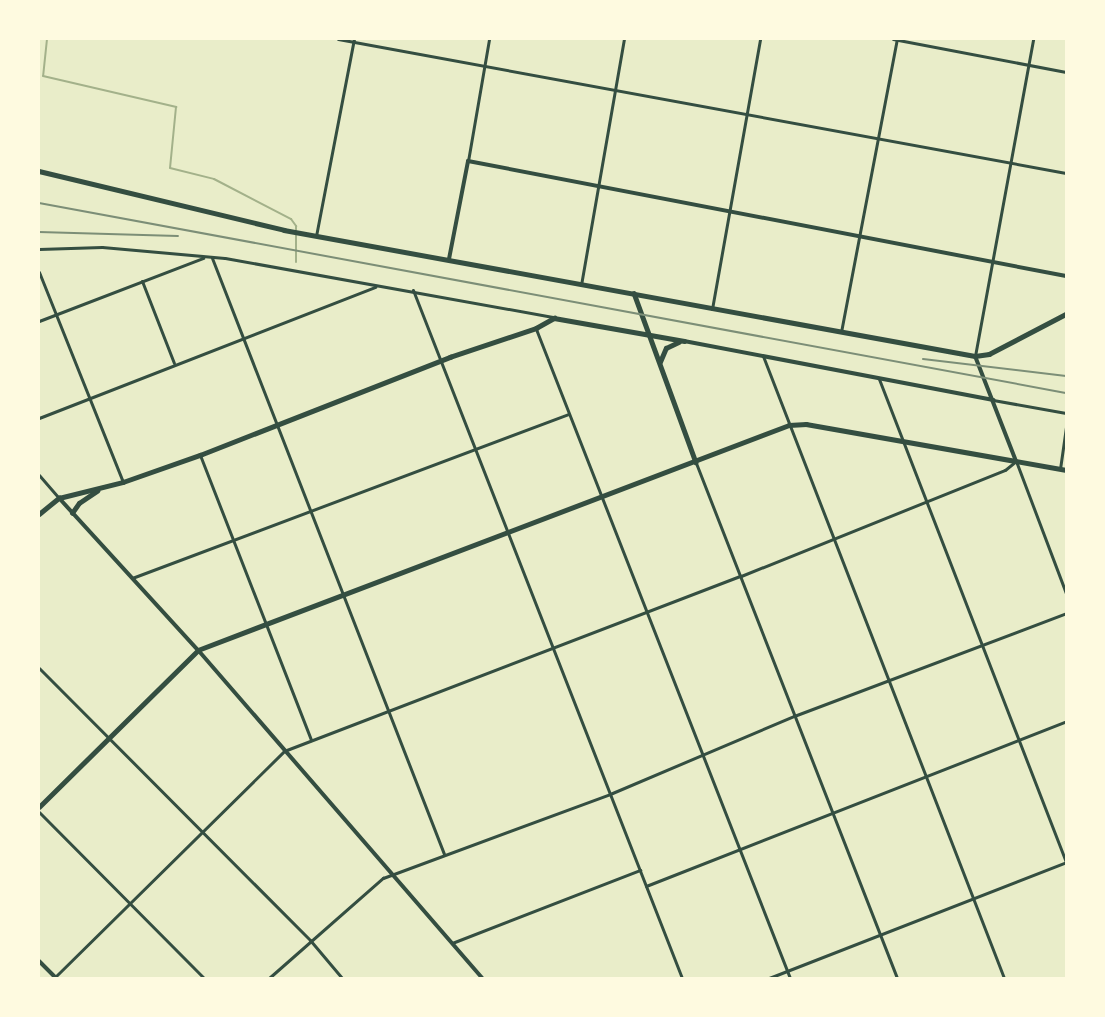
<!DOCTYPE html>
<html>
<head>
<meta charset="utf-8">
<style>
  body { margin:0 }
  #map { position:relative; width:1105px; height:1017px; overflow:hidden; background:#e9edc9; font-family:Inter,sans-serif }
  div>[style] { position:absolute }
  .stream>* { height:2px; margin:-1px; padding:0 1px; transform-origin:1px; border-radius:1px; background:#a3b18a }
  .minor>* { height:3px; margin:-1.5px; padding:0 1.5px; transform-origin:1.5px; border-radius:1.5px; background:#344e41 }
  .tertiary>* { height:4px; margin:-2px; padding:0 2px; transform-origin:2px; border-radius:2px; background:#344e41 }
  .secondary>* { height:4.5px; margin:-2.25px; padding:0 2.25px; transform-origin:2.25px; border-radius:2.25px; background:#344e41 }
  .primary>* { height:4.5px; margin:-2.25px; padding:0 2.25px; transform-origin:2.25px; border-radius:2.25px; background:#344e41 }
  .rail>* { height:2px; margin:-1px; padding:0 1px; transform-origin:1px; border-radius:1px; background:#7c8e77 }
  span { translate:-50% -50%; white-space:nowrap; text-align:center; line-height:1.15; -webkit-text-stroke:6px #fefae0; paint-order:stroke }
  .frame { position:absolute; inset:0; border:40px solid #fefae0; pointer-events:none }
</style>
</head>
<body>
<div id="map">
  <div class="stream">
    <div style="left:47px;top:39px;width:37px;rotate:96deg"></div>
    <div style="left:43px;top:76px;width:137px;rotate:13.1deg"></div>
    <div style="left:176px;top:107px;width:61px;rotate:95.6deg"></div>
    <div style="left:170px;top:168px;width:45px;rotate:14deg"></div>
    <div style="left:214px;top:179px;width:87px;rotate:27.5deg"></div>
    <div style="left:291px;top:219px;width:9px;rotate:54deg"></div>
    <div style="left:296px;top:226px;width:36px;rotate:90deg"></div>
  </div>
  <div class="minor">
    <div style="left:338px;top:39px;width:740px;rotate:10.43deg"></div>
    <div style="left:893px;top:39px;width:176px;rotate:10.8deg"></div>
    <div style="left:468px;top:161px;width:124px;rotate:-80.2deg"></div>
    <div style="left:316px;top:236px;width:201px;rotate:-79.1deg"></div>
    <div style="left:39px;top:249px;width:63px;rotate:-1.8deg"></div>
    <div style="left:102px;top:247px;width:123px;rotate:5.1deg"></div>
    <div style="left:225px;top:258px;width:333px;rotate:10.2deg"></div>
    <div style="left:212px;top:258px;width:640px;rotate:68.73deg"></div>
    <div style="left:39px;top:272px;width:226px;rotate:68.2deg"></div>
    <div style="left:142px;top:281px;width:88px;rotate:68.7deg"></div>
    <div style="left:581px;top:285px;width:250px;rotate:-80.1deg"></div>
    <div style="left:413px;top:290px;width:739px;rotate:68.65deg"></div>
    <div style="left:712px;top:309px;width:274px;rotate:-79.9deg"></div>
    <div style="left:39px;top:321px;width:176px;rotate:-21deg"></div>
    <div style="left:536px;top:329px;width:697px;rotate:68.63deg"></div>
    <div style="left:841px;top:332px;width:298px;rotate:-79.2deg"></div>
    <div style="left:763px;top:356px;width:667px;rotate:68.82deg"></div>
    <div style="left:975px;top:356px;width:322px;rotate:-79.6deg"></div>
    <div style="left:879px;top:379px;width:518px;rotate:68.84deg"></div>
    <div style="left:993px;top:400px;width:74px;rotate:10.1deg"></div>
    <div style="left:39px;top:418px;width:361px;rotate:-21.3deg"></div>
    <div style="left:200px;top:455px;width:306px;rotate:68.7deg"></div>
    <div style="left:696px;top:463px;width:553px;rotate:68.68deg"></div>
    <div style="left:1060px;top:469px;width:42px;rotate:-81.9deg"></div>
    <div style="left:39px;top:475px;width:30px;rotate:49deg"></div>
    <div style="left:132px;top:578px;width:466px;rotate:-20.6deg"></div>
    <div style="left:39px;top:668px;width:384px;rotate:45.1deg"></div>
    <div style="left:310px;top:940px;width:50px;rotate:49.9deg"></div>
    <div style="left:39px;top:812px;width:234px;rotate:45.2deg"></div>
    <div style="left:646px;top:886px;width:451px;rotate:-21.4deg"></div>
    <div style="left:452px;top:943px;width:202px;rotate:-21.2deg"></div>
    <div style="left:55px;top:977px;width:322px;rotate:-44.6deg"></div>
    <div style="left:284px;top:751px;width:489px;rotate:-21deg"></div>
    <div style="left:741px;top:576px;width:284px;rotate:-21.9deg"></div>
    <div style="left:1005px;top:470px;width:14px;rotate:-39deg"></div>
    <div style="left:1016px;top:461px;width:141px;rotate:69.3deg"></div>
    <div style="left:269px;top:978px;width:152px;rotate:-41.3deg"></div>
    <div style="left:383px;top:878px;width:242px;rotate:-20.3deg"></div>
    <div style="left:610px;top:794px;width:200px;rotate:-23deg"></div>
    <div style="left:794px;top:716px;width:291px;rotate:-20.7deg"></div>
    <div style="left:769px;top:978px;width:319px;rotate:-21.3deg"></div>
  </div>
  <div class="tertiary">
    <div style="left:449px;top:259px;width:100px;rotate:-79deg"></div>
    <div style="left:468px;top:161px;width:609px;rotate:10.89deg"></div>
    <div style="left:684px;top:341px;width:315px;rotate:10.8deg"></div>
    <div style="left:975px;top:356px;width:113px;rotate:68.7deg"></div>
    <div style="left:59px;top:498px;width:206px;rotate:47.6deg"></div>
    <div style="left:198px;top:650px;width:434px;rotate:49.1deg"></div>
    <div style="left:39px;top:961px;width:24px;rotate:45deg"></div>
  </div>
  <div class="secondary">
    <div style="left:975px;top:356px;width:14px;rotate:-8deg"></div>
    <div style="left:989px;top:354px;width:87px;rotate:-27.5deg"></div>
  </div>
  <div class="primary">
    <div style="left:39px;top:171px;width:252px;rotate:13.5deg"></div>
    <div style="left:284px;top:230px;width:702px;rotate:10.33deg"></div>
    <div style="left:634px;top:293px;width:180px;rotate:69.9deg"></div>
    <div style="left:660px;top:362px;width:15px;rotate:-67deg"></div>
    <div style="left:666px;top:348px;width:14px;rotate:-25deg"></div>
    <div style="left:72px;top:513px;width:12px;rotate:-55deg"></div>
    <div style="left:79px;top:503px;width:22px;rotate:-34deg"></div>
    <div style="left:39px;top:514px;width:26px;rotate:-39deg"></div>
    <div style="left:59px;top:498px;width:66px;rotate:-14deg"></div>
    <div style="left:123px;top:482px;width:82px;rotate:-19.3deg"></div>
    <div style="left:200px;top:455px;width:269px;rotate:-21.4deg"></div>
    <div style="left:450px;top:357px;width:91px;rotate:-18.6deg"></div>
    <div style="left:536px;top:328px;width:21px;rotate:-29deg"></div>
    <div style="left:554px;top:318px;width:132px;rotate:10deg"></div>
    <div style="left:39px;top:807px;width:223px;rotate:-44.6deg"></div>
    <div style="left:198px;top:650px;width:632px;rotate:-20.84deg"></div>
    <div style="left:789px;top:425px;width:17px;rotate:-3deg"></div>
    <div style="left:806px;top:424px;width:264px;rotate:10deg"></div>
  </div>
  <div class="rail">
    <div style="left:39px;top:203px;width:1044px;rotate:10.48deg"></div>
    <div style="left:39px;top:232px;width:139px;rotate:1.6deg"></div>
    <div style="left:923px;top:359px;width:144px;rotate:6.8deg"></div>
  </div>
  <div class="frame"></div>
</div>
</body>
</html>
